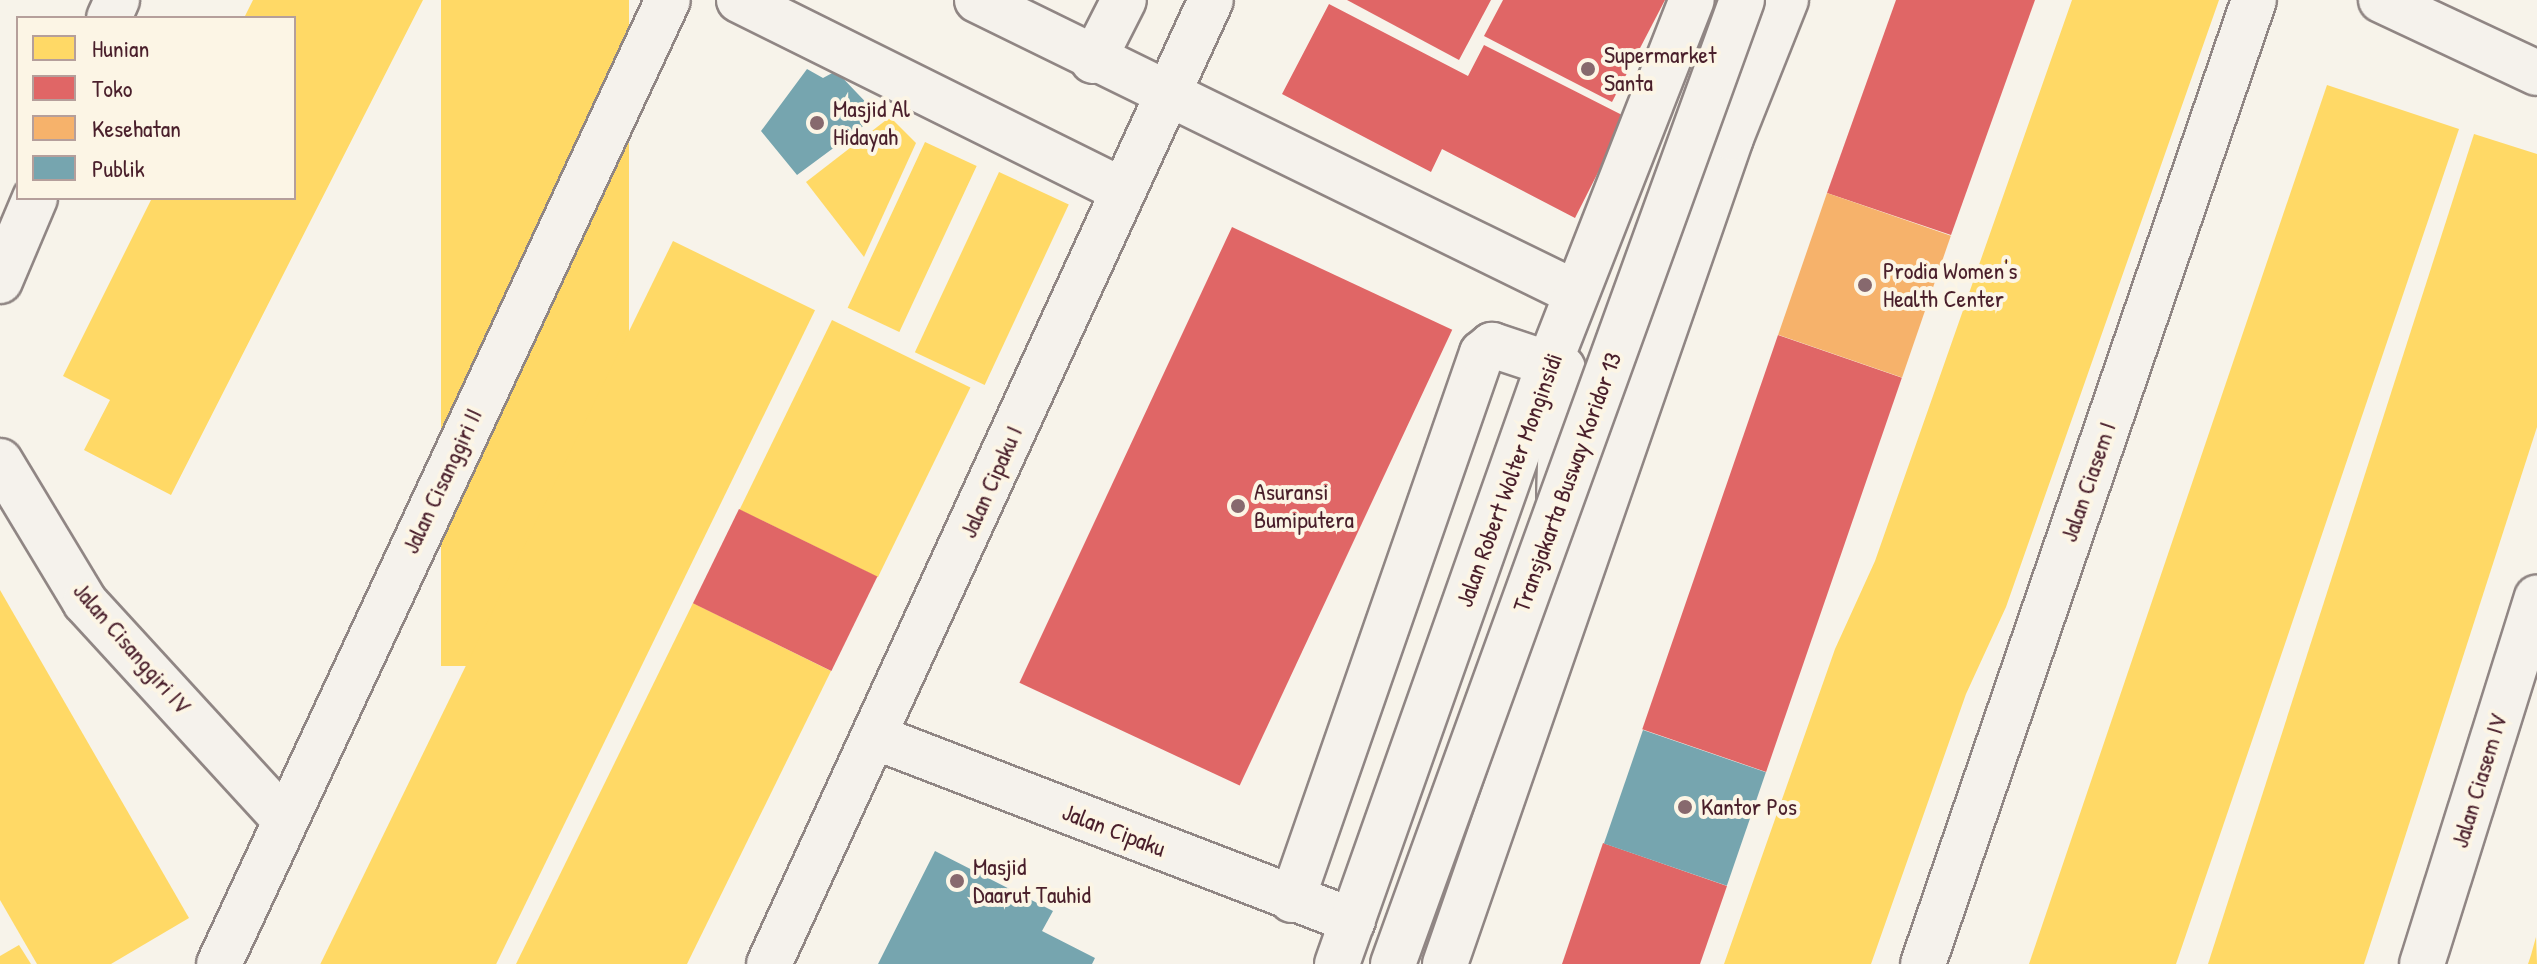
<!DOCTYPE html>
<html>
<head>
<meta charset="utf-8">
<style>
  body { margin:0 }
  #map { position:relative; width:2537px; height:964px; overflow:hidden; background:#f7f3ea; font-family:"Patrick Hand",sans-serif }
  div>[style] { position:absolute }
  .homes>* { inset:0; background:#ffd966; transform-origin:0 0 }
  .shops>* { inset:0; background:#e06666; transform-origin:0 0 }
  .health>* { inset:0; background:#f6b26b; transform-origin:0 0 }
  .public>* { inset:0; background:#76a5af; transform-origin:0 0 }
  .roads { filter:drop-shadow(2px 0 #908684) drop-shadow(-2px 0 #908684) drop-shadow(0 2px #908684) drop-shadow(0 -2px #908684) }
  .minor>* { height:44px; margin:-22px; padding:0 22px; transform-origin:22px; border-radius:22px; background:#f5f2ec }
  .major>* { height:44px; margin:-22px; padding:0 22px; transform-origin:22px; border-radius:22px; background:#f5f2ec }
  .bridges { filter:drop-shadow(2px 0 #908684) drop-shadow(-2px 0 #908684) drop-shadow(0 2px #908684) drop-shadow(0 -2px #908684) }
  .minor-bridge>* { height:44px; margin:-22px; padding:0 22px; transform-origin:22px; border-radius:22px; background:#f5f2ec }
  .dots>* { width:22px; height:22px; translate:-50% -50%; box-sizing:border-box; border:4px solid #fcf5e5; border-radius:50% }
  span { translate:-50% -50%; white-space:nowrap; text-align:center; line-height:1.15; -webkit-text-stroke:8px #fcf5e5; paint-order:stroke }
  .poi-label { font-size:24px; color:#4a1f2b }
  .left { translate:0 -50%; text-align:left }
  .street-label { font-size:24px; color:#4a1f2b }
  .legend { position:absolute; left:16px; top:16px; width:280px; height:184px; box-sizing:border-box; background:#fcf5e5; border:2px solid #b59f9b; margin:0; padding:10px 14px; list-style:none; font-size:24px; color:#4a1f2b }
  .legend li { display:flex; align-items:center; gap:16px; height:40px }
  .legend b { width:40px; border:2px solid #b59f9b }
</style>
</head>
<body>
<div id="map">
  <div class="homes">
    <div style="clip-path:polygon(253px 0,423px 0,171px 495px,84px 450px,110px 400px,63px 376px,152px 198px,294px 198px,294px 18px,244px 18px)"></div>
    <div style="left:441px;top:0;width:188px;height:666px"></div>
    <div style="clip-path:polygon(2072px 0,2219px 0,2006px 607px,1966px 694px,1871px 964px,1724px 964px,1835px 649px,1875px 561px)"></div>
    <div style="clip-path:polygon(2327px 85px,2459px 129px,2289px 632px,2176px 964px,2029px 964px)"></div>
    <div style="clip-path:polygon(890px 117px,916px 143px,864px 257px,806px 182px)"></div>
    <div style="clip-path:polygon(2474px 134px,2537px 154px,2537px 427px,2364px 964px,2208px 964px)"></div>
    <div style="left:925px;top:142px;width:57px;height:183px;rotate:25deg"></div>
    <div style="left:999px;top:172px;width:77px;height:199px;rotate:25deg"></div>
    <div style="left:673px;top:241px;width:158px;height:805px;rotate:26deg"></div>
    <div style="left:832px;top:320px;width:154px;height:211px;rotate:26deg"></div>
    <div style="clip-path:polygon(0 590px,189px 918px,111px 964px,37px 964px,0 900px)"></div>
    <div style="clip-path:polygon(693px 603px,831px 671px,687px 964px,516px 964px)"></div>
    <div style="clip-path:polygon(2536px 937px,2537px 964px,2528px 964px,2531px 955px)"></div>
    <div style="clip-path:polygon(19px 945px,31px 964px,0 964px,0 956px)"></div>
  </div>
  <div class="shops">
    <div style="clip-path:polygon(1347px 0,1491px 0,1459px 60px)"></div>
    <div style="clip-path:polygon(1503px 0,1665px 0,1612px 102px,1484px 36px)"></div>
    <div style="clip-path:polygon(1896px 0,2035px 0,1951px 235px,1827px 193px)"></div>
    <div style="clip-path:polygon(1329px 4px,1468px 76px,1484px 45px,1626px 117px,1575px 218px,1442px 149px,1431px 172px,1282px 94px)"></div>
    <div style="left:1232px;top:227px;width:243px;height:503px;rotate:25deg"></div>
    <div style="left:1778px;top:335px;width:131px;height:417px;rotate:19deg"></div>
    <div style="left:739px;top:509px;width:154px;height:105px;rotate:26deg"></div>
    <div style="clip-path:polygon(1603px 843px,1727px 886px,1700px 964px,1562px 964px)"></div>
  </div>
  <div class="health">
    <div style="left:1827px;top:193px;width:131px;height:150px;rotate:19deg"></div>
  </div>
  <div class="public">
    <div style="clip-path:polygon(807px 69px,823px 78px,836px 71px,878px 115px,797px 175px,761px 131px)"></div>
    <div style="left:1643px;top:730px;width:130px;height:120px;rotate:19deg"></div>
    <div style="clip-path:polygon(935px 851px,1053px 911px,1042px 931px,1095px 958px,1092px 964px,878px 964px)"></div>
  </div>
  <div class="roads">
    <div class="minor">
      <div style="left:739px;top:0;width:429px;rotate:26.4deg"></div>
      <div style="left:977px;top:0;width:667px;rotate:26.07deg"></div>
      <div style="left:2381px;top:0;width:172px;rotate:25.1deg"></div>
      <div style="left:109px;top:18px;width:20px;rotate:-66deg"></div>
      <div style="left:1093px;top:61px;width:68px;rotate:-63.1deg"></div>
      <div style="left:0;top:281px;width:90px;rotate:-67.1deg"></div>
      <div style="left:0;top:461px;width:165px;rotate:58.9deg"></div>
      <div style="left:85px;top:602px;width:294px;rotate:47.5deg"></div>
      <div style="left:875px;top:737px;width:512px;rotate:21.05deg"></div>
      <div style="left:1292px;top:900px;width:579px;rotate:-70.85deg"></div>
      <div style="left:1482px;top:353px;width:13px;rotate:-39deg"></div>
      <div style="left:1492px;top:345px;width:60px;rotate:18.4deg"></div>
      <div style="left:219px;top:964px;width:1063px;rotate:-65.03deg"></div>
      <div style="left:769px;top:964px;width:1060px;rotate:-65.37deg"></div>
      <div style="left:1923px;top:964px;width:1019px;rotate:-71.05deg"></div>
      <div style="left:2422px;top:964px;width:384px;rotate:-72.6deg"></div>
    </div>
    <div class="major">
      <div style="left:1559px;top:499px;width:131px;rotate:-88.3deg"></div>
      <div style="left:1337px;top:964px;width:636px;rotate:-70.54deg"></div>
      <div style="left:1549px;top:364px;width:391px;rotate:-68.6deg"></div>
      <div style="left:1445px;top:964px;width:874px;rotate:-70.9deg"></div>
      <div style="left:1731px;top:138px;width:149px;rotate:-68.3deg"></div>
    </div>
  </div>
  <div class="bridges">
    <div class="minor-bridge">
      <div style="left:1393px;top:964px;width:1025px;rotate:-70.1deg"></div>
    </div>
  </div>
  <div class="dots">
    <div style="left:1588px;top:69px;background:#87696e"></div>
    <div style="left:817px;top:123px;background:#87696e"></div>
    <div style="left:1865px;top:285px;background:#87696e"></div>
    <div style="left:1238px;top:506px;background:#87696e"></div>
    <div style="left:1685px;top:807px;background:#87696e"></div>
    <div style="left:957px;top:881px;background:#87696e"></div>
  </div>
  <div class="poi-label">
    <span class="left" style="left:1604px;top:69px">Supermarket<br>Santa</span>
    <span class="left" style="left:833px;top:123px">Masjid Al<br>Hidayah</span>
    <span class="left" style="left:1883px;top:285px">Prodia Women's<br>Health Center</span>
    <span class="left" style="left:1254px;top:506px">Asuransi<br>Bumiputera</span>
    <span class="left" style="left:1701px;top:807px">Kantor Pos</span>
    <span class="left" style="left:973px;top:881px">Masjid<br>Daarut Tauhid</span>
  </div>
  <div class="street-label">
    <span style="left:1509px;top:480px;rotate:-70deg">Jalan Robert Wolter Monginsidi</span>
    <span style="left:442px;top:481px;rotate:-65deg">Jalan Cisanggiri II</span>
    <span style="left:991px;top:482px;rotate:-66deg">Jalan Cipaku I</span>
    <span style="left:1567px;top:482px;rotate:-70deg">Transjakarta Busway Koridor 13</span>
    <span style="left:2088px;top:482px;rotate:-71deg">Jalan Ciasem I</span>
    <span style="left:132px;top:648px;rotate:49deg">Jalan Cisanggiri IV</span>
    <span style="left:2479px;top:781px;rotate:-73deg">Jalan Ciasem IV</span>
    <span style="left:1114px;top:830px;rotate:21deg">Jalan Cipaku</span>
  </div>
  <ul class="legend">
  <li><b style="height:22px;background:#ffd966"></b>Hunian</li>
  <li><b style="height:22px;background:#e06666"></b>Toko</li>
  <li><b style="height:22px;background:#f6b26b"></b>Kesehatan</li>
  <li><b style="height:22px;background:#76a5af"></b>Publik</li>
  </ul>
</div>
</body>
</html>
